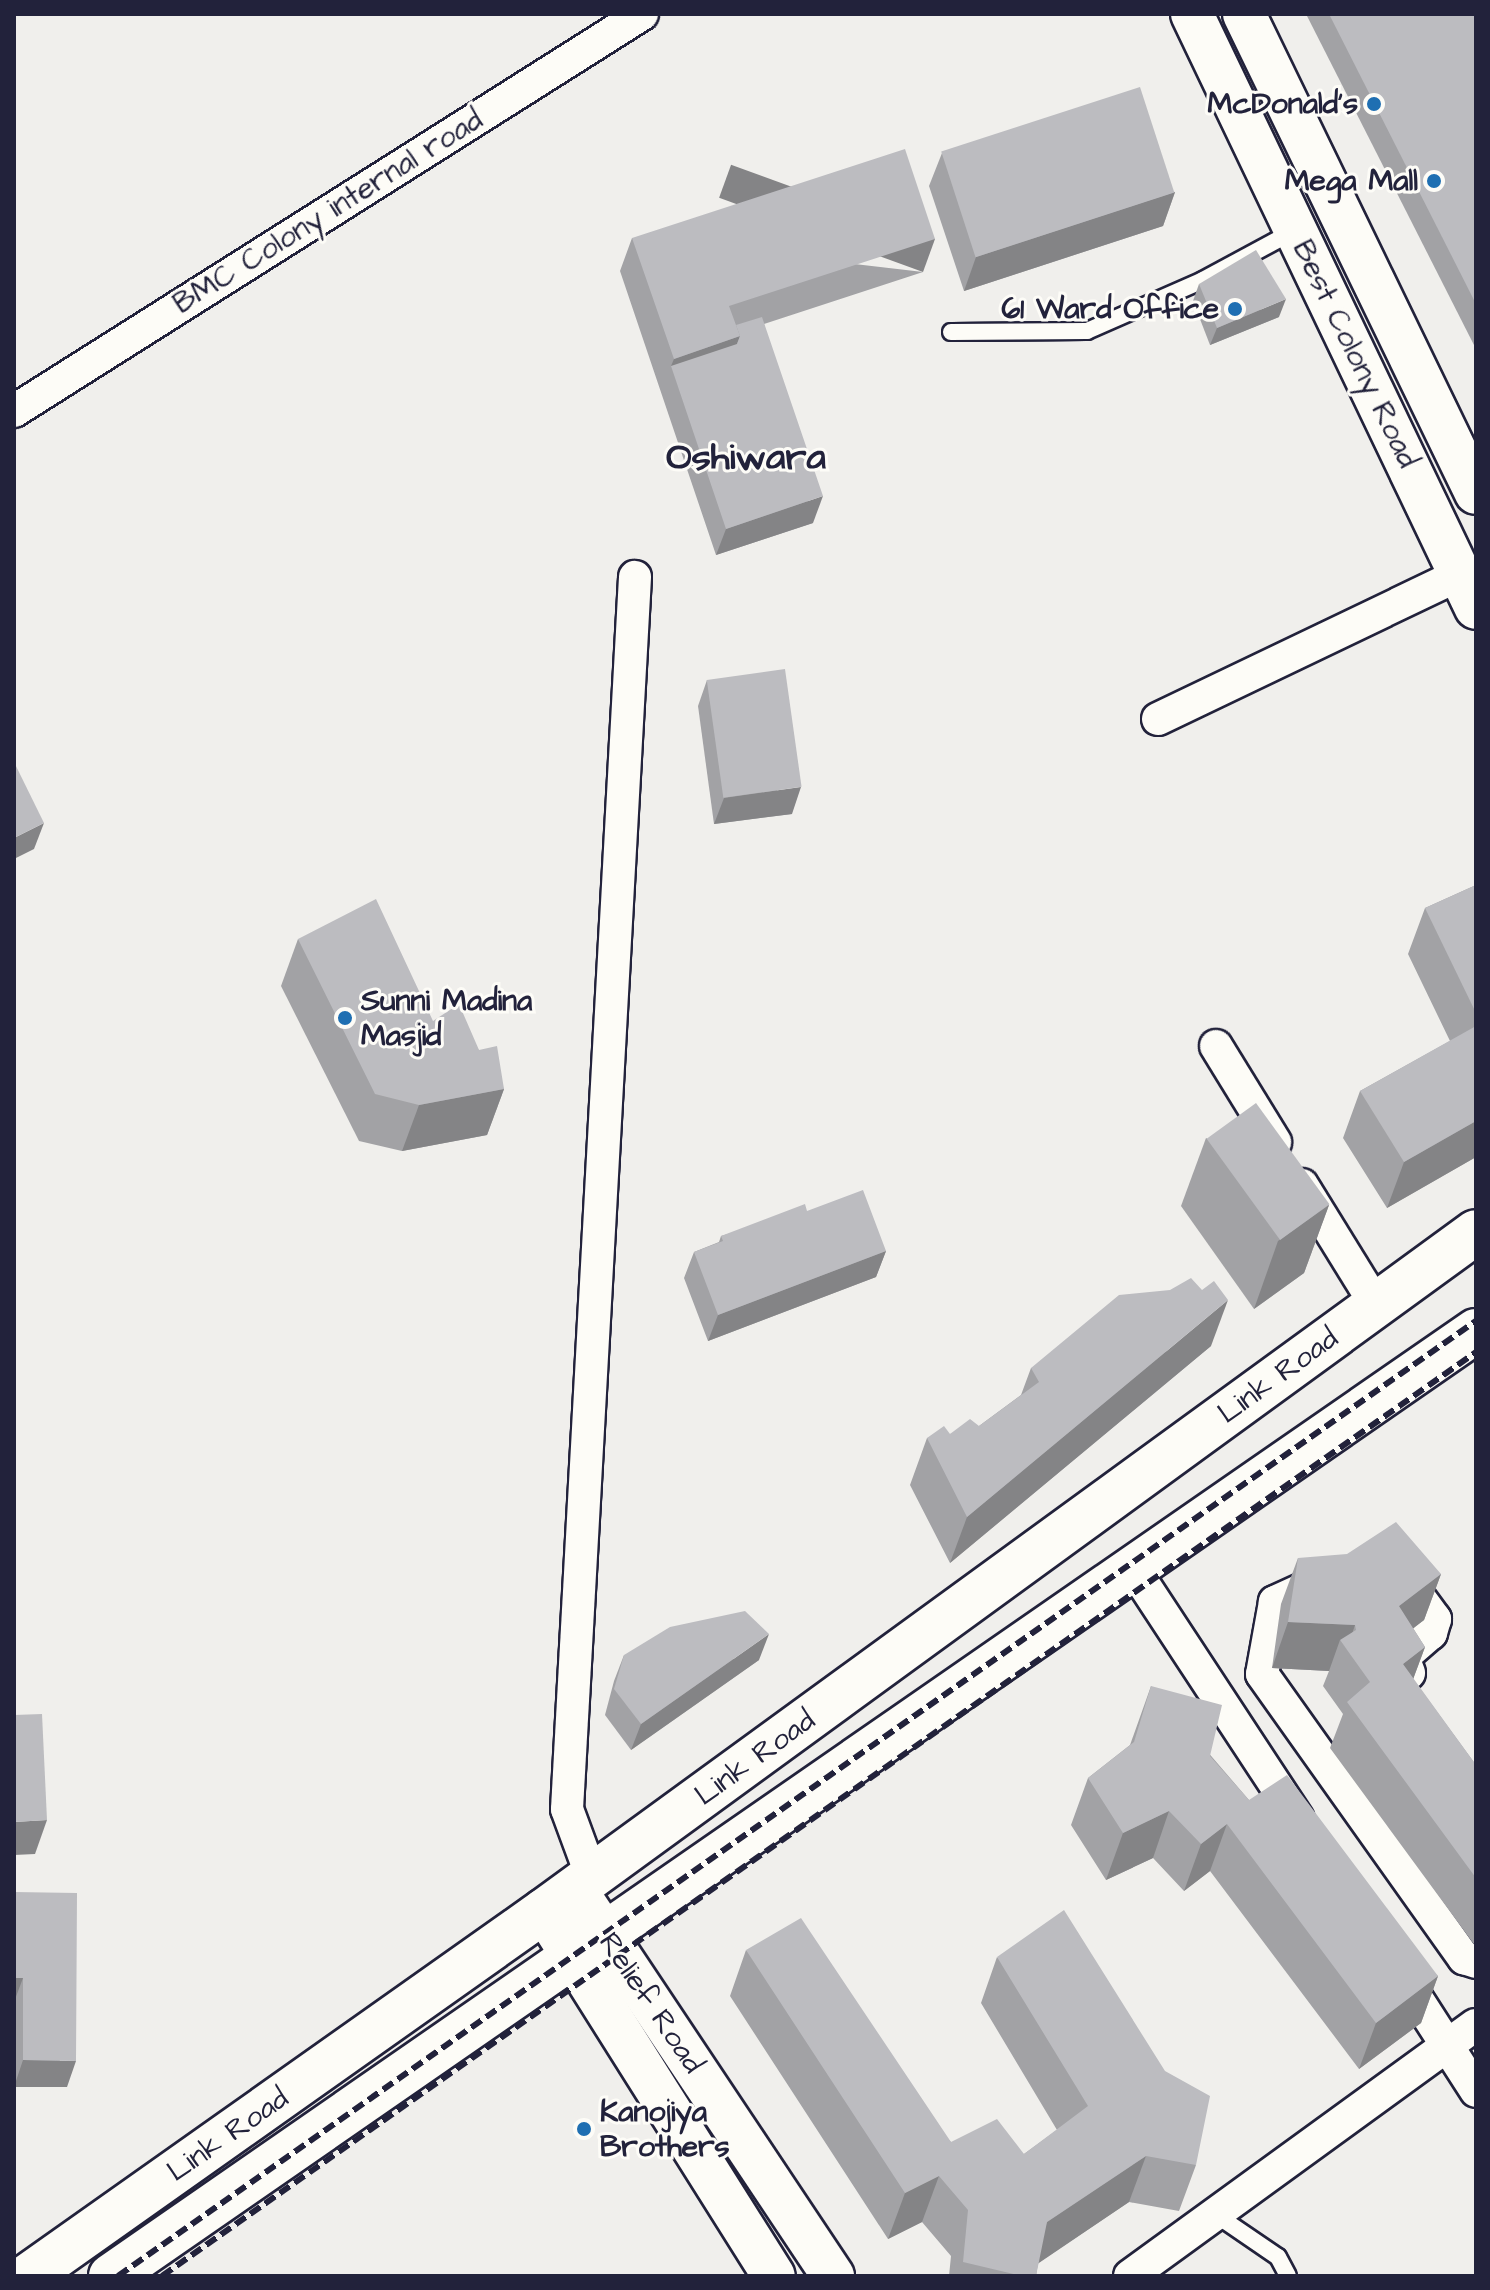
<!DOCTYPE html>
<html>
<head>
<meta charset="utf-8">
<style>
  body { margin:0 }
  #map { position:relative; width:1490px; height:2290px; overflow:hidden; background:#f0efec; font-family:"Architects Daughter",sans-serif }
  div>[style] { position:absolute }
  .roads { filter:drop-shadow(2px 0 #22223b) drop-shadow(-2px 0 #22223b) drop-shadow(0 2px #22223b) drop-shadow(0 -2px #22223b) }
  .service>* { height:16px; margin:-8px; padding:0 8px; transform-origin:8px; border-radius:8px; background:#fdfcf7 }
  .minor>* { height:32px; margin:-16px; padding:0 16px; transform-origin:16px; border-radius:16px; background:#fdfcf7 }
  .tertiary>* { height:42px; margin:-21px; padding:0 21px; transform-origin:21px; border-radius:21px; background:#fdfcf7 }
  .primary>* { height:44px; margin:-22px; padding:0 22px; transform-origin:22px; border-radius:22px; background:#fdfcf7 }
  .rail>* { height:6px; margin-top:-3px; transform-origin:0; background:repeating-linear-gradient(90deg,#22223b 0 12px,transparent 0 18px) }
  .wall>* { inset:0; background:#a2a2a5 }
  .shaded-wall>* { inset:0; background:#848486; transform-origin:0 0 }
  .building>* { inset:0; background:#bcbcc0; transform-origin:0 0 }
  .dots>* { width:22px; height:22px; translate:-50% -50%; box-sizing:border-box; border:4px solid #fdfcf7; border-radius:50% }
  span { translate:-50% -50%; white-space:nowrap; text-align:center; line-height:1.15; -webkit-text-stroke:6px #fdfcf7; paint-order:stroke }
  .poi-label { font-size:30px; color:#22223b; font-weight:700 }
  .right { translate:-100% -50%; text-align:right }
  .left { translate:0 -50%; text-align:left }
  .street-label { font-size:30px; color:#22223b }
  .district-label { font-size:38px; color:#22223b; font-weight:700 }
  .frame { position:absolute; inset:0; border:16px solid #22223b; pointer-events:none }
</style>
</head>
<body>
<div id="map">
  <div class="roads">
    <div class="service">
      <div style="left:951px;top:332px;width:136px;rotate:-0.4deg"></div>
      <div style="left:1087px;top:331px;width:127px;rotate:-23.7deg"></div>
      <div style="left:1203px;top:280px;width:103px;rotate:-28.3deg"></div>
      <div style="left:1215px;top:2214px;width:76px;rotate:34.3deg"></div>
      <div style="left:1278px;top:2257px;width:21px;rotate:62deg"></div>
    </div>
    <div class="minor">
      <div style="left:14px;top:411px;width:743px;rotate:-32.3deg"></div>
      <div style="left:1158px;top:719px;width:335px;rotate:-25.6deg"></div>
      <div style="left:1216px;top:1046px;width:113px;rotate:58.4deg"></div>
      <div style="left:1302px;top:1185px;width:141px;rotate:58.3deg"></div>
      <div style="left:1133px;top:1568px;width:300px;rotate:56.7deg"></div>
      <div style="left:1402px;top:1574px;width:56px;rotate:53.7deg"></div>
      <div style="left:1435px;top:1619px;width:15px;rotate:106deg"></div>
      <div style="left:1431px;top:1633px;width:37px;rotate:139deg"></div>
      <div style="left:1403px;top:1657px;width:17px;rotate:69deg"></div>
      <div style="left:1323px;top:1580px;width:53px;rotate:155.4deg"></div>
      <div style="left:1275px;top:1602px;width:73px;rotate:100.2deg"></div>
      <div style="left:1262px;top:1674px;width:349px;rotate:54.6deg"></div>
      <div style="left:1464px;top:1958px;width:13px;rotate:18deg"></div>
      <div style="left:592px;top:1877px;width:72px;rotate:-110.2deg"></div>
      <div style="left:567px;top:1809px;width:1234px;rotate:-86.84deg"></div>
      <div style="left:1401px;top:1974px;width:139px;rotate:57.3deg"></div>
      <div style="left:1130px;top:2276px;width:427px;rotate:-36deg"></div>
    </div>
    <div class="tertiary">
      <div style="left:1192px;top:14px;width:658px;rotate:64.45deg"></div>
      <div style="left:1244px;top:14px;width:532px;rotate:64.16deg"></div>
      <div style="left:575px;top:1889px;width:465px;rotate:56.3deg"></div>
      <div style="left:544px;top:1911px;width:431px;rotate:57.8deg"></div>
    </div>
    <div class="primary">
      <div style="left:28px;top:2276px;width:632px;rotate:-35.27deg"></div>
      <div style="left:544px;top:1911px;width:1153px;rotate:-36.07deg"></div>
      <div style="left:111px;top:2276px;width:1660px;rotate:-34.7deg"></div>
    </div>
  </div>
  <div class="rail">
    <div style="left:118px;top:2276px;width:1660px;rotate:-35.12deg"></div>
    <div style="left:162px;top:2276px;width:1606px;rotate:-35.11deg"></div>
  </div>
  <div class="wall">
    <div style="clip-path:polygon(1306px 14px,1476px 14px,1476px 349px)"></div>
    <div style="clip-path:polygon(942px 153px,1175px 192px,1163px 226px,964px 291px,929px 186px)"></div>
    <div style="clip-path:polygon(632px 238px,923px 272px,764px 324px,813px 523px,716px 555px,620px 271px)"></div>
    <div style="clip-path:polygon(1199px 284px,1279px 317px,1210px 345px,1193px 301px)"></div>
    <div style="clip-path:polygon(707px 680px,792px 814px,714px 824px,698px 706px)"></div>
    <div style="clip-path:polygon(1476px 885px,1476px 1157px,1387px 1208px,1343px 1138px,1360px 1091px,1450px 1041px,1408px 954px,1425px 908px)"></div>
    <div style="clip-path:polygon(298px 939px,479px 1050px,504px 1089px,487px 1135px,402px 1151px,359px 1141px,281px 986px)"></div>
    <div style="clip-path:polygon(1206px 1138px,1329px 1205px,1304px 1273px,1254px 1309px,1181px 1206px)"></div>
    <div style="clip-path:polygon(807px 1211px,886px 1251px,876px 1277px,708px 1341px,684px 1278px,694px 1252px,719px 1242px,721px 1236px)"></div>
    <div style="clip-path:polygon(1211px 1346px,950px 1563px,910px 1485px,927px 1438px,950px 1434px,979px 1426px,1021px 1395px,1031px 1368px)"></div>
    <div style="clip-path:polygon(1298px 1558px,1441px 1574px,1424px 1620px,1413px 1628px,1425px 1647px,1413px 1679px,1476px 1765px,1476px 1947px,1330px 1748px,1343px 1714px,1323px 1686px,1329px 1671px,1272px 1668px,1281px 1604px)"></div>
    <div style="clip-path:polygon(624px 1655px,759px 1660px,631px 1750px,605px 1715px,614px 1681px)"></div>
    <div style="clip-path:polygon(1151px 1686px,1249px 1800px,1438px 1976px,1421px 2023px,1359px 2069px,1210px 1871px,1184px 1891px,1153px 1858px,1106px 1880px,1071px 1825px,1088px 1778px,1130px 1745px)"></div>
    <div style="clip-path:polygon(14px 1892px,67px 2087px,14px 2087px)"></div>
    <div style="clip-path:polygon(746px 1950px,951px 2142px,1024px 2154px,1057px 2130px,981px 2003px,997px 1957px,1196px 2165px,1179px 2211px,1129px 2202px,1038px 2263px,1036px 2276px,949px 2276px,951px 2256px,922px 2222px,888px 2239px,730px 1996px)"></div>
  </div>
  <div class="shaded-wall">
    <div style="clip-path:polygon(1175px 192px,1163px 226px,964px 291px,976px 257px)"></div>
    <div style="left:935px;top:239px;width:35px;height:217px;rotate:110deg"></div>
    <div style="clip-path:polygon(1286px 299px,1279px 317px,1210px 345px,1217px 328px)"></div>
    <div style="clip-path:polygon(740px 336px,727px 370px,671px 366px,674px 359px)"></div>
    <div style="clip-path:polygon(823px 496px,813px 523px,716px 555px,726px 529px)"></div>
    <div style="clip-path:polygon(801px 787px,792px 814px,714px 824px,724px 798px)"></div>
    <div style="clip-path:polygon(44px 823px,34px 849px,14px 859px,14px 838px)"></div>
    <div style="clip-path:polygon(504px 1089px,487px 1135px,402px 1151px,419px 1105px)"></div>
    <div style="clip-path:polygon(1476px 1121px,1476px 1157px,1387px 1208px,1404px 1162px)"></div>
    <div style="clip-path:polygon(1329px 1205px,1304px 1273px,1254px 1309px,1278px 1241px)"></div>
    <div style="clip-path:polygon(886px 1251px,876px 1277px,708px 1341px,718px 1315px)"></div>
    <div style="clip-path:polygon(1228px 1300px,1211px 1346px,950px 1563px,967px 1517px)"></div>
    <div style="clip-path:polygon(1441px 1574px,1424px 1620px,1382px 1653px,1399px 1606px)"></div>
    <div style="clip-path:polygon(1288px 1622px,1355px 1625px,1347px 1649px,1340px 1640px,1329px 1671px,1272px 1668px)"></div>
    <div style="clip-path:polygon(769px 1634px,759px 1660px,631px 1750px,641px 1724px)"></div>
    <div style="clip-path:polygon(1425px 1647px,1408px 1693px,1403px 1664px)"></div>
    <div style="clip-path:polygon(1169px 1811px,1153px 1858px,1106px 1880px,1123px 1833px)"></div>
    <div style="clip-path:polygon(47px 1820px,35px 1854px,14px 1855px,14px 1822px)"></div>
    <div style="clip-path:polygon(1227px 1824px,1210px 1871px,1184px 1891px,1201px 1844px)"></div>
    <div style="clip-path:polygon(1438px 1976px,1421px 2023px,1359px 2069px,1376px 2023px)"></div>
    <div style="clip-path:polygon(14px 1978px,23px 1978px,14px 2002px)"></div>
    <div style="clip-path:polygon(23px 2060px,76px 2061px,67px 2087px,14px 2087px)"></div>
    <div style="clip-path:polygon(1146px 2156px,1129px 2202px,1030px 2269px,1047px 2222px)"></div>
    <div style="clip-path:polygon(939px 2176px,922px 2222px,888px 2239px,905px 2193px)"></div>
  </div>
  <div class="building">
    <div style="clip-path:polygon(1329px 14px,1476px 14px,1476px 304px)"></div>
    <div style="left:1140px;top:87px;width:111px;height:209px;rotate:72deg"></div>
    <div style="clip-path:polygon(905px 149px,935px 239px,729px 306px,740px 336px,674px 359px,632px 238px)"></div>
    <div style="clip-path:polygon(1256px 250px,1286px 299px,1217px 328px,1199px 284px)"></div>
    <div style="clip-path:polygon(762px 317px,823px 496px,726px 529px,671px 366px,737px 344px,740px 336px,736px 325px)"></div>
    <div style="left:785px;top:669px;width:119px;height:79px;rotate:82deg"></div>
    <div style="clip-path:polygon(14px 762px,44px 823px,14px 838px)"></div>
    <div style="clip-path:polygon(1476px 885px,1476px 1013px,1425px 908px)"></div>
    <div style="clip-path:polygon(376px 899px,433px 1021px,459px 1004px,479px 1050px,497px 1046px,504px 1089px,419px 1105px,375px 1094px,298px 939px)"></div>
    <div style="clip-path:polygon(1476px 1026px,1476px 1121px,1404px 1162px,1360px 1091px)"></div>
    <div style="left:1256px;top:1103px;width:125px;height:61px;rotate:54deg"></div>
    <div style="clip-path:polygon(863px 1190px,886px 1251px,718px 1315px,694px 1252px,723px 1241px,721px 1236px,805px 1204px,807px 1211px)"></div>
    <div style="clip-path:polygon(1191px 1278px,1202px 1290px,1214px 1281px,1228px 1300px,967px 1517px,927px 1438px,944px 1426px,950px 1434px,970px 1419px,979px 1426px,1039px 1382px,1031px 1368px,1119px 1295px,1170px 1290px)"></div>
    <div style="clip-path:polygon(1396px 1522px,1441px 1574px,1399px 1606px,1425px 1647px,1403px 1664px,1476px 1765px,1476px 1878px,1347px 1702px,1370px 1682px,1340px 1640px,1356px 1630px,1355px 1625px,1288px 1622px,1298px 1558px,1347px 1554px)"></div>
    <div style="clip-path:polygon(745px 1611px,769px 1634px,641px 1724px,614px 1689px,624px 1655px,670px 1627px)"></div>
    <div style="clip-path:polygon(1151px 1686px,1222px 1705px,1210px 1756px,1249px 1800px,1287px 1775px,1438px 1976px,1376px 2023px,1227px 1824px,1201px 1844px,1169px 1811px,1123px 1833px,1088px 1778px,1134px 1742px)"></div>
    <div style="clip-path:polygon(42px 1714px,47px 1820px,14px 1822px,14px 1715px)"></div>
    <div style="clip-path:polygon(14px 1892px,77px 1893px,76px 2061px,23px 2060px,23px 1978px,14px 1978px)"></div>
    <div style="clip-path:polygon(1064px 1910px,1165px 2071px,1210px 2096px,1196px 2165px,1146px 2156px,1047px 2222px,1036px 2276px,1022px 2276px,963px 2262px,968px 2210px,939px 2176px,905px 2193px,746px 1950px,801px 1918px,951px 2142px,997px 2119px,1024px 2154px,1088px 2106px,997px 1957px)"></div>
  </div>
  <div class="dots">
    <div style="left:1374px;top:104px;background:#1f6fb2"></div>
    <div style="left:1434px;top:181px;background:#1f6fb2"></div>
    <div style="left:1235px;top:309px;background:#1f6fb2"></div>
    <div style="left:345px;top:1018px;background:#1f6fb2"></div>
    <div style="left:584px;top:2129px;background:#1f6fb2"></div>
  </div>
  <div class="poi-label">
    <span class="right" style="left:1358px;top:104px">McDonald's</span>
    <span class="right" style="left:1418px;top:181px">Mega Mall</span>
    <span class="right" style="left:1219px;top:309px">61 Ward Office</span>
    <span class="left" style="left:361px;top:1018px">Sunni Madina<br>Masjid</span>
    <span class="left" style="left:600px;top:2129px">Kanojiya<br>Brothers</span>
  </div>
  <div class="street-label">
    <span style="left:328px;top:212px;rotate:-32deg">BMC Colony internal road</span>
    <span style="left:1355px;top:354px;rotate:64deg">Best Colony Road</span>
    <span style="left:1278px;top:1376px;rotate:-36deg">Link Road</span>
    <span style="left:755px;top:1758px;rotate:-36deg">Link Road</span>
    <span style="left:651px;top:2003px;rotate:56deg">Relief Road</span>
    <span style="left:228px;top:2135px;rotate:-35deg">Link Road</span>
  </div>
  <div class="district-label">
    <span style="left:746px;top:459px">Oshiwara</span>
  </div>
  <div class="frame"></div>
</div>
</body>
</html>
